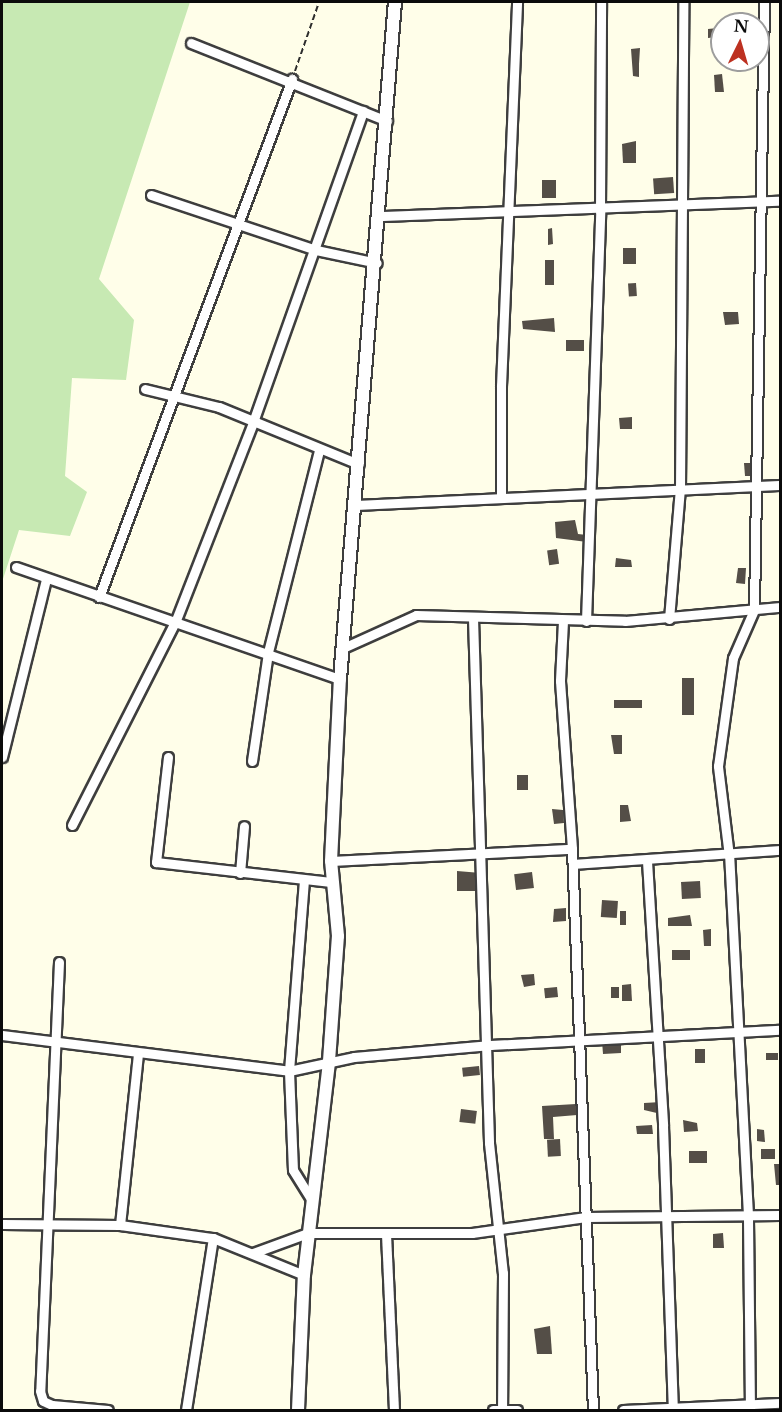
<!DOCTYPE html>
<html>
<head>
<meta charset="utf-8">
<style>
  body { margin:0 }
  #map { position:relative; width:782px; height:1412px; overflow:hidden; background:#fffee9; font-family:"Libre Baskerville",serif }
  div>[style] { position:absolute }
  .green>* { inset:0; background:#c7e9b3 }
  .building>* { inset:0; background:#544e47; transform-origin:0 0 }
  .path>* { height:2px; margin-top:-1px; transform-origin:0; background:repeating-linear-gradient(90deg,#2d2d2d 0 6px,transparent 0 9px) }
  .roads { filter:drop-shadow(2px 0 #3e3e3e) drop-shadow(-2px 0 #3e3e3e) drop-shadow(0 2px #3e3e3e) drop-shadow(0 -2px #3e3e3e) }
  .minor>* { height:9px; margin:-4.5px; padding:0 4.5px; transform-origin:4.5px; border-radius:4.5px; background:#fff }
  .tertiary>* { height:12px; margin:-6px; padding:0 6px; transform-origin:6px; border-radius:6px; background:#fff }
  span { translate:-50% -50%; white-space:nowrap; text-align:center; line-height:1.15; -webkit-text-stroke:6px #fff; paint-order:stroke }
  .frame { position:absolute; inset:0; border:3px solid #0b0b0b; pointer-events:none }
  .north { position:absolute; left:710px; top:12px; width:60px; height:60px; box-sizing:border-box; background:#fff; border:2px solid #9d9d9d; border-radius:50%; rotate:5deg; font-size:16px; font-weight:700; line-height:24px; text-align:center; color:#0b0b0b }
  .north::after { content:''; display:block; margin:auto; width:21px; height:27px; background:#bd3121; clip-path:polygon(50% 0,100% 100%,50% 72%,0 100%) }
</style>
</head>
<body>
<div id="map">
  <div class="green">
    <div style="clip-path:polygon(2px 2px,190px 2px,99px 279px,134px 320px,126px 380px,72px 378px,65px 476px,87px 492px,70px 536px,19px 530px,2px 582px)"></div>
  </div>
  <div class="building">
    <div style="clip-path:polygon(718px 28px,718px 37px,708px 38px,708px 29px)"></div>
    <div style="clip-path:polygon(640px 48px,639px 64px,639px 77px,633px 76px,631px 49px)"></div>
    <div style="clip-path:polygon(722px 74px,724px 92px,715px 92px,714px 75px)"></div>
    <div style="clip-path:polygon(636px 141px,636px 163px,623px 163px,622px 144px)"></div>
    <div style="left:673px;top:177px;width:16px;height:20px;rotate:86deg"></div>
    <div style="left:542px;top:180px;width:14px;height:18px"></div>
    <div style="clip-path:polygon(552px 228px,553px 244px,548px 245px,548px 229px)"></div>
    <div style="left:623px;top:248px;width:13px;height:16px"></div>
    <div style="left:554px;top:260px;width:25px;height:9px;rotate:90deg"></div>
    <div style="left:636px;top:283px;width:13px;height:8px;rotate:86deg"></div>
    <div style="clip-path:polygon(723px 312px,738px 312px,739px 324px,725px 325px)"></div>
    <div style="clip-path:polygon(554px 318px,555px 332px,523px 329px,522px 321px)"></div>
    <div style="left:584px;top:340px;width:11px;height:18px;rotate:90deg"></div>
    <div style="clip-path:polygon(632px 417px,632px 429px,620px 429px,619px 418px)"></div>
    <div style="clip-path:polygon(744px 463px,751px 463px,751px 476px,745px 476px)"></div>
    <div style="clip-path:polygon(575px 520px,578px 534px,587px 535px,587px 542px,556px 538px,555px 522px)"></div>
    <div style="left:557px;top:549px;width:15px;height:10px;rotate:82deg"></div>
    <div style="clip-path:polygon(616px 558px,631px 560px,632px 567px,615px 567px)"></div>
    <div style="clip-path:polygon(738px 568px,746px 568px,745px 584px,736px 583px)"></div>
    <div style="left:694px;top:678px;width:37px;height:12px;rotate:90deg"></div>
    <div style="left:642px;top:700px;width:8px;height:28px;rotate:90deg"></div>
    <div style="clip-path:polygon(611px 735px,622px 735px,622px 754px,614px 754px)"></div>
    <div style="left:517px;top:775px;width:11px;height:15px"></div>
    <div style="clip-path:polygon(620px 805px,628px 805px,631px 821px,620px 822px)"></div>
    <div style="clip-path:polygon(552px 809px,563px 810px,564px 823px,554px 824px)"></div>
    <div style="clip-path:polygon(457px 871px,481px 873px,479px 891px,457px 891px)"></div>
    <div style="left:532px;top:872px;width:16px;height:18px;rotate:83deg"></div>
    <div style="left:700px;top:881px;width:17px;height:19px;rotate:87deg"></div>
    <div style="left:602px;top:900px;width:16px;height:17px;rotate:4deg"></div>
    <div style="clip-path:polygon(566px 908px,566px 921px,553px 922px,554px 909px)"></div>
    <div style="left:620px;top:911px;width:6px;height:14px"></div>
    <div style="clip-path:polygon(690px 915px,692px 926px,668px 926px,668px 918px)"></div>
    <div style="clip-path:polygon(711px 929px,711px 946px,704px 946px,703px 930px)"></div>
    <div style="left:672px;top:950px;width:18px;height:10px"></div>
    <div style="clip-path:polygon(534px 974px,535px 985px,524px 987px,521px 975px)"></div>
    <div style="clip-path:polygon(631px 984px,632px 1001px,622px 1001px,622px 985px)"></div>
    <div style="left:557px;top:987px;width:10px;height:13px;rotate:84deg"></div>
    <div style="left:611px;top:987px;width:8px;height:11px"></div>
    <div style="clip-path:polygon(621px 1038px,621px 1053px,603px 1054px,602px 1041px)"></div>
    <div style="left:695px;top:1049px;width:10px;height:14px"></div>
    <div style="left:766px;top:1053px;width:12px;height:7px"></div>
    <div style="left:479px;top:1066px;width:9px;height:17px;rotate:84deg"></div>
    <div style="clip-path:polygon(661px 1102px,661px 1114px,644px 1110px,644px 1103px)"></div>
    <div style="clip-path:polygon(576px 1104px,577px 1115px,553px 1117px,554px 1139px,544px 1139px,542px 1106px)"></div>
    <div style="left:461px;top:1109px;width:16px;height:13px;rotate:7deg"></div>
    <div style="clip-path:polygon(683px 1120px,697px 1123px,698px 1131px,684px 1132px)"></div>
    <div style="clip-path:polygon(652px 1125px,653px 1134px,637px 1134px,636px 1126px)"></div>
    <div style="clip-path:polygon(757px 1129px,764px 1130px,765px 1142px,757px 1141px)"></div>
    <div style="left:560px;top:1139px;width:17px;height:13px;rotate:87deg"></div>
    <div style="left:761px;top:1149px;width:14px;height:10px"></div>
    <div style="left:707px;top:1151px;width:12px;height:18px;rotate:90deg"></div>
    <div style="clip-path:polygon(774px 1164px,780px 1164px,780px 1185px,776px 1185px)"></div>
    <div style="clip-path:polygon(723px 1233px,724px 1248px,713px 1248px,713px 1234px)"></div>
    <div style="clip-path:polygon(550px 1326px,552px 1354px,537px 1354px,534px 1329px)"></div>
  </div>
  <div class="path">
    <div style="left:295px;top:71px;width:73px;rotate:-70.8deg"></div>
  </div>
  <div class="roads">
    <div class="minor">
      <div style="left:191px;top:43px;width:211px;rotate:21.7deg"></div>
      <div style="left:151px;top:195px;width:174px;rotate:18.4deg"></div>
      <div style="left:316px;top:250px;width:62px;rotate:12deg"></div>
      <div style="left:381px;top:216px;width:399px;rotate:-2.2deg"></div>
      <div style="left:145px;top:389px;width:76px;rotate:13.7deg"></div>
      <div style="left:219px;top:407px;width:151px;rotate:22.2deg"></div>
      <div style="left:501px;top:496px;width:110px;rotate:-90deg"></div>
      <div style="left:501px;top:386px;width:384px;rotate:-87.6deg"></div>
      <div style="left:355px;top:505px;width:425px;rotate:-2.7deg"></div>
      <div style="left:16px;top:567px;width:343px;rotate:19.1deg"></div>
      <div style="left:99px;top:597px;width:553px;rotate:-69.57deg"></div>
      <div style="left:473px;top:618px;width:525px;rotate:88.25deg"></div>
      <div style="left:489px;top:1143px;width:131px;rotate:83.9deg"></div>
      <div style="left:503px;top:1273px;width:137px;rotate:90.4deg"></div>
      <div style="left:669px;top:619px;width:130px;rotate:-85.2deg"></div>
      <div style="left:680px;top:489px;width:487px;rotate:-89.6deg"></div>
      <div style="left:563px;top:621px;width:60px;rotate:92.9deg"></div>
      <div style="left:560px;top:681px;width:168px;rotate:85.9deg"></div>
      <div style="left:572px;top:849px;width:561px;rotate:87.86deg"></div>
      <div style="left:586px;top:621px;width:410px;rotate:-88deg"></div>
      <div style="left:600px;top:211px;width:209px;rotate:-89.7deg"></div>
      <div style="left:343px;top:648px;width:80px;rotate:-24.3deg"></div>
      <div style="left:416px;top:615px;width:209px;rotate:1.6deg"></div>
      <div style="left:625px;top:621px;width:156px;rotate:-5.2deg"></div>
      <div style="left:2px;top:757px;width:183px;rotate:-76.1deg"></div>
      <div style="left:168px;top:757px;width:106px;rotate:96.5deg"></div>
      <div style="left:156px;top:862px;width:176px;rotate:6.5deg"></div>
      <div style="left:252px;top:761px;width:110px;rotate:-81.6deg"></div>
      <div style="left:268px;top:652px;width:207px;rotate:-75.8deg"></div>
      <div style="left:72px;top:825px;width:230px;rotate:-63.1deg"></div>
      <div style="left:176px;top:620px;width:212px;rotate:-68.7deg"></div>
      <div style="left:253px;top:422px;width:330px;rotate:-70.5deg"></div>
      <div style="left:331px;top:861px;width:241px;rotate:-2.9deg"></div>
      <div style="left:647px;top:861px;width:265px;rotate:86.5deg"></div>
      <div style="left:663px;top:1126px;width:284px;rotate:88deg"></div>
      <div style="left:573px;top:864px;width:207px;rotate:-3.9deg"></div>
      <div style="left:240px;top:873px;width:47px;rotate:-85.1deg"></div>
      <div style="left:304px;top:880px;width:192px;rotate:94.5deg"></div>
      <div style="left:289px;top:1071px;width:99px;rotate:87.7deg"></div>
      <div style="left:293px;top:1170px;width:36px;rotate:58deg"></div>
      <div style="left:59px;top:962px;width:429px;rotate:92.5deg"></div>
      <div style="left:40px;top:1391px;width:10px;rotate:73deg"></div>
      <div style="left:43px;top:1401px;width:10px;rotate:24deg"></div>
      <div style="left:52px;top:1405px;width:56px;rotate:5.1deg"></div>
      <div style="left:2px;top:1035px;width:289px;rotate:7.1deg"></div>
      <div style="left:289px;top:1071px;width:66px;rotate:-12.2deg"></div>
      <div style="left:354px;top:1057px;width:137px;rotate:-5deg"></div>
      <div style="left:490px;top:1045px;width:290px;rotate:-3deg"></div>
      <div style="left:2px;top:1224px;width:118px;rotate:0.5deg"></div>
      <div style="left:120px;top:1225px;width:94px;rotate:8deg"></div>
      <div style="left:213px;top:1238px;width:98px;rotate:22.1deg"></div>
      <div style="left:120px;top:1225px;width:171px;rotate:-84deg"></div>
      <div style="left:386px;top:1234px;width:176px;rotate:87.4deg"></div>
      <div style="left:253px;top:1253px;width:59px;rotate:-20deg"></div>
      <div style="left:308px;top:1233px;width:164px"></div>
      <div style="left:472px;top:1233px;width:115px;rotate:-8deg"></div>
      <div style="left:586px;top:1217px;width:194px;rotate:-0.6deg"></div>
      <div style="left:186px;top:1410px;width:174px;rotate:-81.1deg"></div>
      <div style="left:493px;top:1410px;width:24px"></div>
      <div style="left:623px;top:1410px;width:157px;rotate:-2.6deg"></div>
      <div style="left:750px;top:1410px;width:195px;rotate:-90.6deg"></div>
      <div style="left:748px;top:1215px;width:360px;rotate:-93deg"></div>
      <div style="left:729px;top:856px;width:91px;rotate:-97deg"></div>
      <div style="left:718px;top:766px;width:109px;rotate:-82.1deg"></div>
      <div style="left:733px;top:658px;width:52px;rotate:-66.4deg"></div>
      <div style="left:754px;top:610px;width:608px;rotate:-89.06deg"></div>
    </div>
    <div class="tertiary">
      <div style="left:298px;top:1410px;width:135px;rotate:-87.5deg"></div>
      <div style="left:304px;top:1275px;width:215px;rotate:-83.3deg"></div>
      <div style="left:329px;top:1061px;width:125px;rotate:-85.9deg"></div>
      <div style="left:338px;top:936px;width:75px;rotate:-95.3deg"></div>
      <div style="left:331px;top:861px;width:182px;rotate:-87.2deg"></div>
      <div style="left:340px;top:679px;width:679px;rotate:-85.36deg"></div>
    </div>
  </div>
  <div class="frame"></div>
  <div class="north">N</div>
</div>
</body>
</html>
